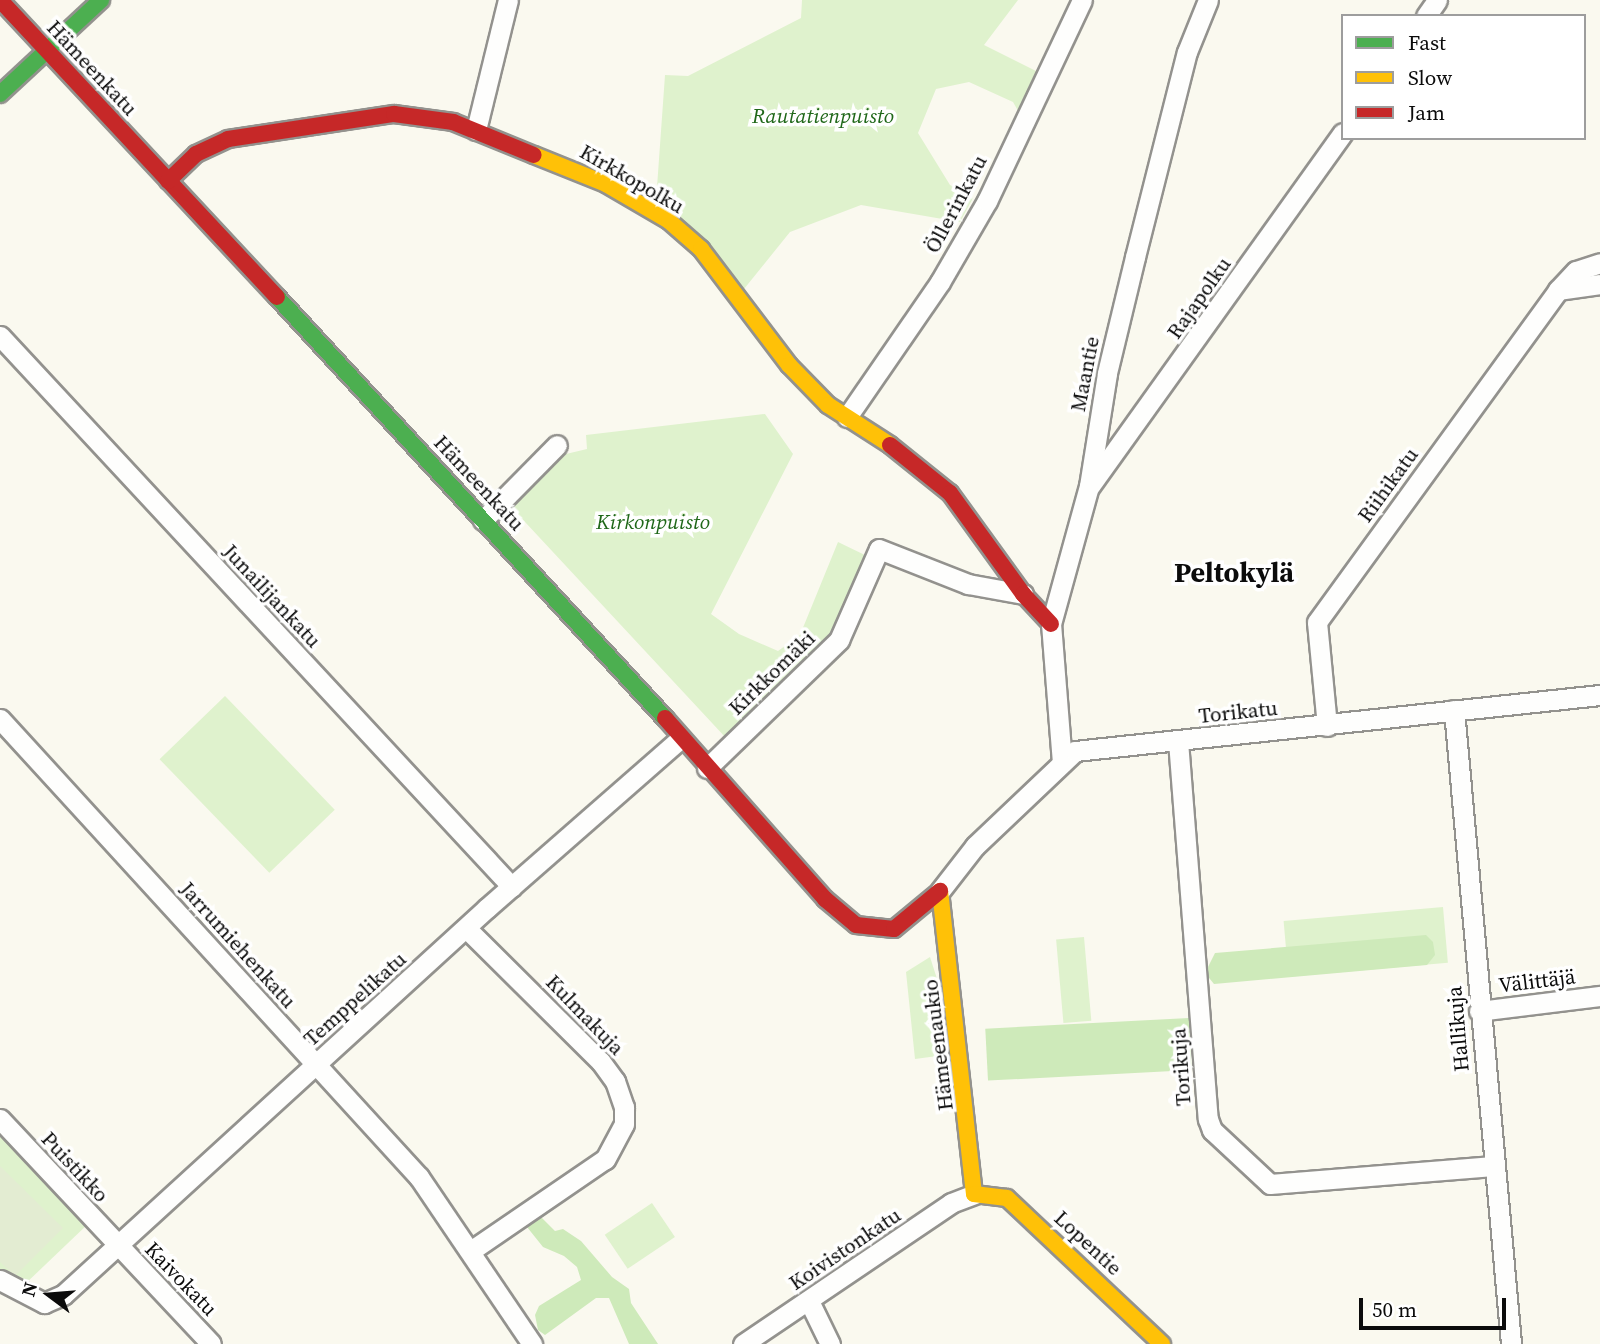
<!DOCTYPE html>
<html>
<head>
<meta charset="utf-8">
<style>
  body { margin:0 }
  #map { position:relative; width:1600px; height:1344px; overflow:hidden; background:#faf9ef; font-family:"Source Serif 4",serif }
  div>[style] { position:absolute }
  .green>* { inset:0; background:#dff2cd; transform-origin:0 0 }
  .forest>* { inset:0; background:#ceeaba; transform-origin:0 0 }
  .cemetery>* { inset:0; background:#e3ecd2 }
  .roads { filter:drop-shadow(2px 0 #93928e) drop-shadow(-2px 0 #93928e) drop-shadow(0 2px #93928e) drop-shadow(0 -2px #93928e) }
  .street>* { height:19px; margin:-9.5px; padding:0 9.5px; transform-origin:9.5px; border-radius:9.5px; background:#fefefd }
  .fast>* { height:16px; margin:-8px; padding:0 8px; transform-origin:8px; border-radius:8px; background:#4caf50 }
  .slow>* { height:16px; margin:-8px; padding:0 8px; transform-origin:8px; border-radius:8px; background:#ffc107 }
  .jam>* { height:16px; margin:-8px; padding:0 8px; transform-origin:8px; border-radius:8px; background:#c62828 }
  span { translate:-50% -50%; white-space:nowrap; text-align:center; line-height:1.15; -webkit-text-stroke:7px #fff; paint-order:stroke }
  .street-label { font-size:21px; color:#0b0b0b }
  .park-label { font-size:21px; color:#1f6718; font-style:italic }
  .district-label { font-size:28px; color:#0b0b0b; font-weight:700 }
  .legend { position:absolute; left:1341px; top:14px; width:245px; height:126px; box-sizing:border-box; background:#fff; border:2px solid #9d9d9d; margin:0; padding:9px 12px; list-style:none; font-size:21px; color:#0b0b0b }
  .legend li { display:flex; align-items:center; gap:14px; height:35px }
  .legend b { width:35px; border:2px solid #9d9d9d }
  .north { position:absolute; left:14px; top:1260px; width:70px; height:70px; -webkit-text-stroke:5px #fff; paint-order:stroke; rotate:286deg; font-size:19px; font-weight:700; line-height:28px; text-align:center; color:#0b0b0b }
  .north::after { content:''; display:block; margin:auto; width:24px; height:32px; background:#0b0b0b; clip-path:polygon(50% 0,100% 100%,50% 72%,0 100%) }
  .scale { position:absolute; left:1359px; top:1298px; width:147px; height:32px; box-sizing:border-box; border:4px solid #0b0b0b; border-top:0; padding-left:9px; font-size:21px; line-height:24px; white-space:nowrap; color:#0b0b0b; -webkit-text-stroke:5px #fff; paint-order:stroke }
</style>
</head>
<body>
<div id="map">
  <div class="green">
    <div style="clip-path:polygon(802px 0,1018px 0,984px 45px,1040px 73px,1021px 116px,1013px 102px,969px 82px,936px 89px,918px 133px,950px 185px,973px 198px,960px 222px,861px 205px,790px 232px,744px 289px,656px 201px,665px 75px,688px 76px,801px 18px)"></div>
    <div style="clip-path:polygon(765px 414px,793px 454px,711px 614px,739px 634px,778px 651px,800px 635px,838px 542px,869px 557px,834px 635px,726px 738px,512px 508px,566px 454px,587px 449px,586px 435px)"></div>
    <div style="left:225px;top:696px;width:158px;height:91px;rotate:46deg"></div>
    <div style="left:1443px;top:907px;width:56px;height:160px;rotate:85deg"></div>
    <div style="left:1084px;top:937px;width:84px;height:28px;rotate:85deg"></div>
    <div style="clip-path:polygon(930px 957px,939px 985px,945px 1055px,915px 1059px,906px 972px)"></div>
    <div style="clip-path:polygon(0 1126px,89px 1223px,23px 1286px,0 1269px)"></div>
    <div style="left:652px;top:1203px;width:41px;height:57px;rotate:56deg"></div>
  </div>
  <div class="forest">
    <div style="clip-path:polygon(1426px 935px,1433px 942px,1435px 955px,1427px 965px,1214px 984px,1205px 973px,1215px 953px)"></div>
    <div style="left:1189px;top:1018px;width:52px;height:204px;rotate:87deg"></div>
    <div style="clip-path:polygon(541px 1217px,555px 1231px,563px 1229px,581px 1241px,612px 1277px,629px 1289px,631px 1303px,658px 1344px,629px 1344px,609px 1298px,596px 1298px,545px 1335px,538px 1330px,535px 1315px,539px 1306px,581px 1280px,577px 1267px,564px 1256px,543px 1247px,527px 1227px)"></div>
  </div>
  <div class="cemetery">
    <div style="clip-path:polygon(0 1166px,63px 1228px,15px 1276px,0 1262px)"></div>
  </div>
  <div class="roads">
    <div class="street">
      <div style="left:1426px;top:16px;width:19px;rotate:-55deg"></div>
      <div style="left:476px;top:130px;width:134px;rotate:-76.2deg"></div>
      <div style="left:1558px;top:290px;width:42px;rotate:-8.1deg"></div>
      <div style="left:0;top:336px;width:752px;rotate:47.1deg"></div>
      <div style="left:847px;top:417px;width:164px;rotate:-55.4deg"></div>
      <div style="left:940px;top:282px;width:94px;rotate:-59.9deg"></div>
      <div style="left:987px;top:201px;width:222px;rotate:-64.7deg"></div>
      <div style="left:1090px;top:486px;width:434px;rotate:-54.4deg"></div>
      <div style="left:483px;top:520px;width:105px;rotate:-45.4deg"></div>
      <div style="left:1454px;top:710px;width:637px;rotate:84.86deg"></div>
      <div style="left:0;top:719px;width:621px;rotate:47.55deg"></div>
      <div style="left:419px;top:1177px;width:202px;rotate:55.9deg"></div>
      <div style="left:1327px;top:726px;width:104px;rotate:-95.5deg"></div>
      <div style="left:1317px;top:622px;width:410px;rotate:-54deg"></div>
      <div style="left:1558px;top:290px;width:26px;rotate:-47deg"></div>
      <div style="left:1576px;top:271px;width:25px;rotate:-18deg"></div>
      <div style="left:1178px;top:741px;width:379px;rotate:85.5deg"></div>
      <div style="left:1208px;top:1119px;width:12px;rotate:70deg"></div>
      <div style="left:1212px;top:1130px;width:79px;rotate:43deg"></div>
      <div style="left:1270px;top:1184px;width:224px;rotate:-4.6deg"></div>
      <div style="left:1062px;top:763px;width:139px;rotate:-94.5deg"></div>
      <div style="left:1051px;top:624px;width:143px;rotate:-74.6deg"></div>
      <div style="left:1089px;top:486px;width:114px;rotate:-80.9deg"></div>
      <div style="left:1107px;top:373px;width:119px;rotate:-76.4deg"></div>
      <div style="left:1135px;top:257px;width:211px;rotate:-75.8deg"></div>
      <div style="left:1187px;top:52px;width:56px;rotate:-68deg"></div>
      <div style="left:707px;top:768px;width:184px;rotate:-44.1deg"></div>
      <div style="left:839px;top:640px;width:99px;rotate:-66.3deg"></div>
      <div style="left:879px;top:549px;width:96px;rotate:21.5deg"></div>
      <div style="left:968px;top:584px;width:56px;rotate:10.3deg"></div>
      <div style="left:940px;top:891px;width:57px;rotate:-52.1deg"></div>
      <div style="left:975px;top:846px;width:138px;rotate:-43.5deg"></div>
      <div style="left:1075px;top:751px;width:528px;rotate:-6.09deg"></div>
      <div style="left:466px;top:928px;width:190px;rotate:44.8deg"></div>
      <div style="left:601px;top:1062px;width:24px;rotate:54deg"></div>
      <div style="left:615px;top:1081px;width:28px;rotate:71deg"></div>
      <div style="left:624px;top:1107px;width:17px;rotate:90deg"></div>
      <div style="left:624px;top:1124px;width:40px;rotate:118deg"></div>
      <div style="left:605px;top:1159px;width:161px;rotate:145.6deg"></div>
      <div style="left:1479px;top:1011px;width:122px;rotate:-7.1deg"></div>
      <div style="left:0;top:1119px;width:308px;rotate:46.8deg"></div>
      <div style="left:0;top:1280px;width:50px;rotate:27.6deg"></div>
      <div style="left:44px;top:1303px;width:21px;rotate:-23deg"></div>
      <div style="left:63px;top:1295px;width:574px;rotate:-42.39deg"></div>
      <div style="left:487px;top:908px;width:257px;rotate:-41.2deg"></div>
      <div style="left:809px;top:1301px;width:48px;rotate:64deg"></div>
      <div style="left:743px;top:1344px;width:251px;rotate:-34.1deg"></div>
      <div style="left:951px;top:1203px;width:25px;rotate:-21deg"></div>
    </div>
    <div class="fast">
      <div style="left:0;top:94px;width:138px;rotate:-42.9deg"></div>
      <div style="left:277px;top:297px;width:573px;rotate:47.34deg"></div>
    </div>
    <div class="slow">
      <div style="left:534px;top:155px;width:78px;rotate:21.9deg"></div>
      <div style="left:606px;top:184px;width:73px;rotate:30.4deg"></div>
      <div style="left:669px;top:221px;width:43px;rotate:41.2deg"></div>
      <div style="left:701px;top:249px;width:146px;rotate:52.8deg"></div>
      <div style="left:789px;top:365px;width:56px;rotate:45.7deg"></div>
      <div style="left:828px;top:405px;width:74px;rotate:32.8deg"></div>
      <div style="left:940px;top:891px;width:305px;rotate:83.6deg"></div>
      <div style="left:974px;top:1194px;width:33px;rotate:7deg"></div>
      <div style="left:1007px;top:1198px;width:213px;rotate:43.3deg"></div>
    </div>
    <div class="jam">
      <div style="left:0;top:0;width:406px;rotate:47deg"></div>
      <div style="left:168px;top:181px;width:39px;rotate:-44deg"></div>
      <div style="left:196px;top:154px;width:35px;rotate:-25deg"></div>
      <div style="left:228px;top:139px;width:168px;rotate:-8.6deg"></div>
      <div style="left:394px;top:114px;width:60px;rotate:7.7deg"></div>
      <div style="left:453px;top:122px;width:87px;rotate:22.2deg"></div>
      <div style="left:890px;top:445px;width:77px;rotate:38.7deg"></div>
      <div style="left:950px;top:493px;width:125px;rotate:54.1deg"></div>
      <div style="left:1023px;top:594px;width:41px;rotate:47deg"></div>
      <div style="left:665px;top:718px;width:242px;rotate:48.5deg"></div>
      <div style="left:825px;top:899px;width:40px;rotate:40deg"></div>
      <div style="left:856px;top:925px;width:38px;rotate:6deg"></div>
      <div style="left:894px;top:929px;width:60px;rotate:-39.6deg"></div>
    </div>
  </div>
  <div class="street-label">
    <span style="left:92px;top:68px;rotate:47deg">Hämeenkatu</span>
    <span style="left:632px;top:179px;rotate:30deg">Kirkkopolku</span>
    <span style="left:956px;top:204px;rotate:-62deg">Öllerinkatu</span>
    <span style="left:1199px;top:298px;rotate:-55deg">Rajapolku</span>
    <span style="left:1085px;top:374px;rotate:-79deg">Maantie</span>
    <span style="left:479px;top:483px;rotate:47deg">Hämeenkatu</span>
    <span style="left:1388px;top:485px;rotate:-54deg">Riihikatu</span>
    <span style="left:272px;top:596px;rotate:47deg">Junailijankatu</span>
    <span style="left:772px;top:673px;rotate:-44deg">Kirkkomäki</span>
    <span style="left:1238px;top:712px;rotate:-6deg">Torikatu</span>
    <span style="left:238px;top:945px;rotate:48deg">Jarrumiehenkatu</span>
    <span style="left:1537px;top:981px;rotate:-7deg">Välittäjä</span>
    <span style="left:355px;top:999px;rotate:-42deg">Temppelikatu</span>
    <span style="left:585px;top:1015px;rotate:46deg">Kulmakuja</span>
    <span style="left:1458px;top:1029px;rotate:-95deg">Hallikuja</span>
    <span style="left:938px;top:1045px;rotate:-97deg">Hämeenaukio</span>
    <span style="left:1181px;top:1067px;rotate:-94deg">Torikuja</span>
    <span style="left:75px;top:1167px;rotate:47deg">Puistikko</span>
    <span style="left:1088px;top:1243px;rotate:43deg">Lopentie</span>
    <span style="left:845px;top:1249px;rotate:-34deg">Koivistonkatu</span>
    <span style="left:181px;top:1279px;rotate:46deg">Kaivokatu</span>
  </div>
  <div class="park-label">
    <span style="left:823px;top:116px">Rautatienpuisto</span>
    <span style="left:653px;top:522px">Kirkonpuisto</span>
  </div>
  <div class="district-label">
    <span style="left:1234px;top:572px">Peltokylä</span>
  </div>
  <ul class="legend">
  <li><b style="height:9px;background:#4caf50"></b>Fast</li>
  <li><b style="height:9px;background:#ffc107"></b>Slow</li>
  <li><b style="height:9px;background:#c62828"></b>Jam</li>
  </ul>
  <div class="north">N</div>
  <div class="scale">50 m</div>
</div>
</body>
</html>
